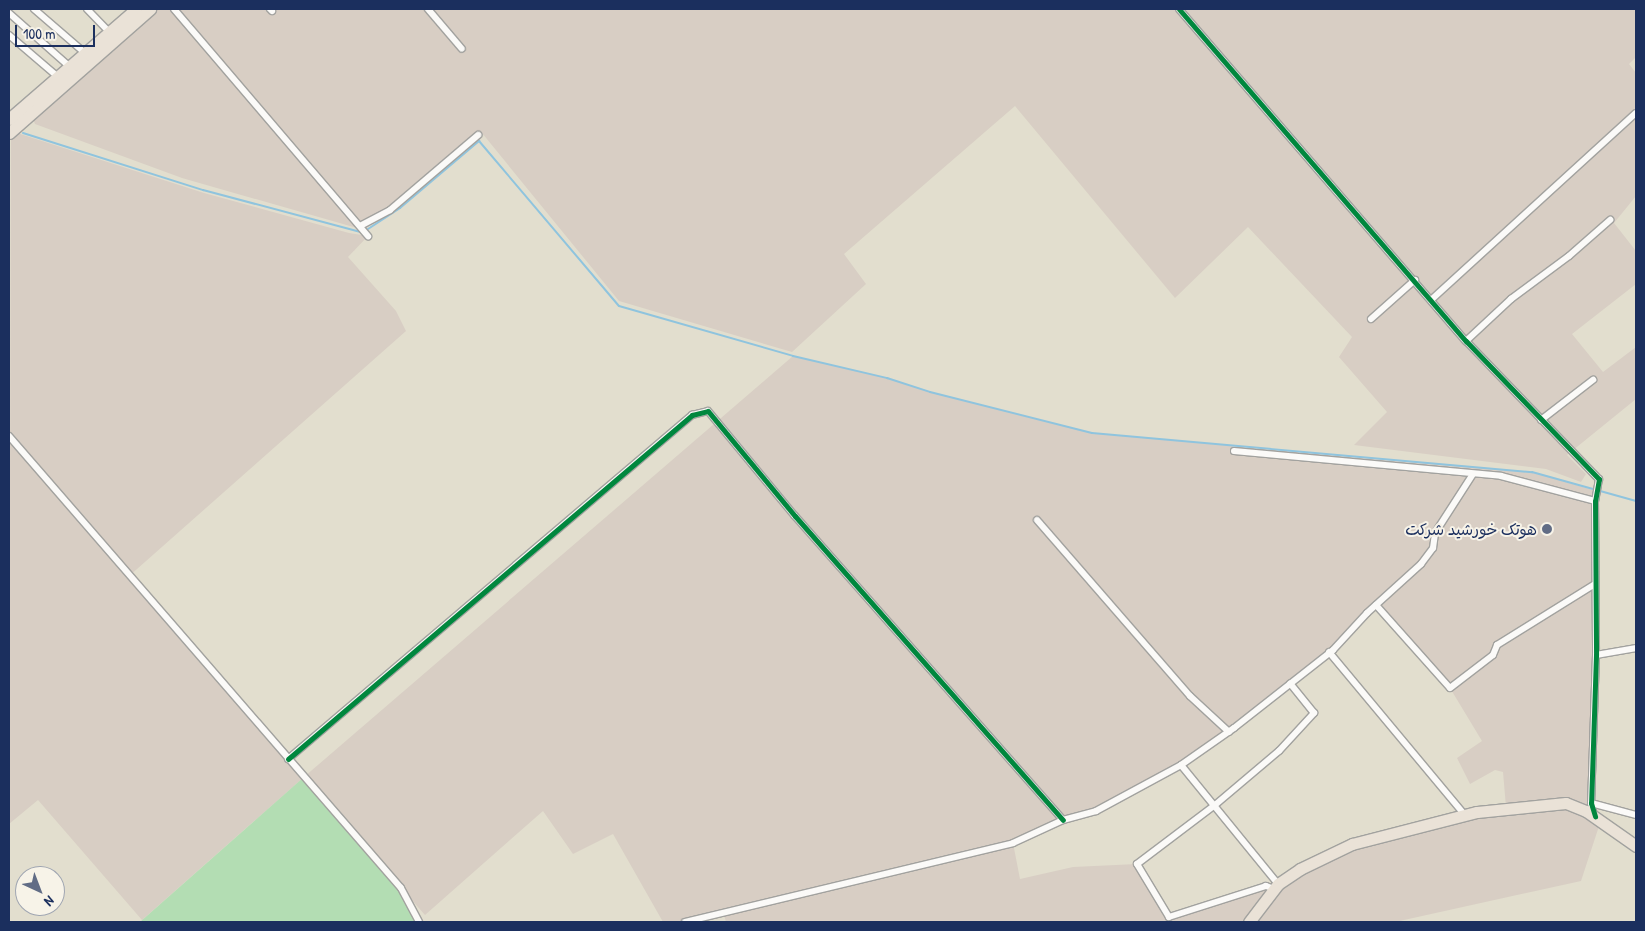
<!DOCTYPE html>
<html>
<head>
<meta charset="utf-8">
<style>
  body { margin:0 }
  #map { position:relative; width:1645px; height:931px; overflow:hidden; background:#e2dece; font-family:"Patrick Hand","Playpen Sans Arabic",sans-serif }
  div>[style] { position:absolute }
  .industrial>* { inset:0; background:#d8cec4 }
  .green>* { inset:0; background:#b3ddb3 }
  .stream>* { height:2px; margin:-1px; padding:0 1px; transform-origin:1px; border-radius:1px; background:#8fc4de }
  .roads { filter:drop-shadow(1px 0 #a2a29f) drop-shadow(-1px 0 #a2a29f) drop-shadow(0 1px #a2a29f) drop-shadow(0 -1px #a2a29f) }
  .minor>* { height:6px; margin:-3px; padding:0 3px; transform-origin:3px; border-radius:3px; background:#fbfaf8 }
  .trunk>* { height:11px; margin:-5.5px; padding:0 5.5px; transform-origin:5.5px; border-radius:5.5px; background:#eae2d7 }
  .cycleway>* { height:5px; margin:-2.5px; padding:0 2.5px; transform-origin:2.5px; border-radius:2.5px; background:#00873e }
  .dots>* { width:14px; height:14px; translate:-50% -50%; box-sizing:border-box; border:2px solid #f7f3e8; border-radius:50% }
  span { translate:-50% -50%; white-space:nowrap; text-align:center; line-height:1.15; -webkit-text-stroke:4px #f7f3e8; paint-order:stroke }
  .poi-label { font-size:16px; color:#1b2f5e }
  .right { translate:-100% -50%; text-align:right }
  .frame { position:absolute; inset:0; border:10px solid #1b2f5e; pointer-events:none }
  .north { position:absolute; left:15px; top:866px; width:50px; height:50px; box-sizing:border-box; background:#f7f3e8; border:1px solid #9fa5b1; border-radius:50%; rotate:137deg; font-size:14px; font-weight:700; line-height:20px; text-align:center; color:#1b2f5e }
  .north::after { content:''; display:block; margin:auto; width:18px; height:22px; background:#616c85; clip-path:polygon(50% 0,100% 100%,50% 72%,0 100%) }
  .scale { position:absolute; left:15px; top:25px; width:80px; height:22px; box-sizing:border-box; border:2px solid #1b2f5e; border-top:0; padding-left:6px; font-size:15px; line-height:18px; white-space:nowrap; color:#1b2f5e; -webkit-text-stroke:4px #f7f3e8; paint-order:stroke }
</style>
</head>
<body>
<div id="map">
  <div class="industrial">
    <div style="clip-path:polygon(158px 9px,1636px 9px,1636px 57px,1629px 64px,1636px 73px,1636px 196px,1614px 223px,1636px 251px,1636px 284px,1572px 334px,1603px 372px,1636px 347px,1636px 399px,1567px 455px,1586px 474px,1581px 482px,1546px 469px,1354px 445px,1387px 412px,1339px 357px,1352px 337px,1248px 227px,1175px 298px,1015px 106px,844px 254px,866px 284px,792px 352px,619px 301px,482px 133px,364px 230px,182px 178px,35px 124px,33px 119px)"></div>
    <div style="clip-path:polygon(evenodd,11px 131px,204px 193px,349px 233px,368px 236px,348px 257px,396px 311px,406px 331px,128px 577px,304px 777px,793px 356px,887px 378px,930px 392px,1092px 433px,1532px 472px,1596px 491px,1591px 803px,1601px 820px,1581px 881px,1395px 922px,726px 922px,724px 915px,690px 922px,663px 922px,613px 834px,573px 854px,543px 811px,425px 915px,304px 777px,142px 920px,38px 800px,9px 824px,11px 131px,1376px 605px,1450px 688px,1482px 741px,1457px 758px,1470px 784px,1495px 770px,1503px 772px,1506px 807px,1352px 844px,1274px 889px,1266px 886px,1168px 916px,1137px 864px,1073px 867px,1020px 879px,1013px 843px,1063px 820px,1096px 811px,1181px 765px,1333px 650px,1376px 605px)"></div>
  </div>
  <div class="green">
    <div style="clip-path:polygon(304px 777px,401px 888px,419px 922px,140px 922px)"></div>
  </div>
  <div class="stream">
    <div style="left:23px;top:133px;width:189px;rotate:17.6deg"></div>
    <div style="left:203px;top:190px;width:163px;rotate:14.9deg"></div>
    <div style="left:365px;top:231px;width:42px;rotate:-33.3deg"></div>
    <div style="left:400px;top:208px;width:104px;rotate:-40.3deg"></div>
    <div style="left:479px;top:141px;width:216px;rotate:49.7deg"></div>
    <div style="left:619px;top:306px;width:181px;rotate:16deg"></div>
    <div style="left:793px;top:356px;width:97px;rotate:13.2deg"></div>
    <div style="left:887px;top:378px;width:45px;rotate:18deg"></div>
    <div style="left:930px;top:392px;width:167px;rotate:14.2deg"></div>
    <div style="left:1092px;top:433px;width:442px;rotate:5.1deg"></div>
    <div style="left:1532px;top:472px;width:108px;rotate:15.6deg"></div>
  </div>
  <div class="roads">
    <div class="minor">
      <div style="left:34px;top:9px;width:67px;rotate:40.8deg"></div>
      <div style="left:87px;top:9px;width:32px;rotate:46deg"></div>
      <div style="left:174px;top:9px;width:299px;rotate:49.5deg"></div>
      <div style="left:270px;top:9px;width:3px;rotate:45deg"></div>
      <div style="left:428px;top:9px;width:52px;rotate:49.6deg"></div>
      <div style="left:1179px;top:9px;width:439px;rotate:49.2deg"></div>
      <div style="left:1466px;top:341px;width:192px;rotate:46.1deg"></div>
      <div style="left:1599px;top:479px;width:22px;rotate:100deg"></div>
      <div style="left:1595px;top:501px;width:154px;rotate:89.6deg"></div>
      <div style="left:1596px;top:655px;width:148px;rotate:91.9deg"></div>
      <div style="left:1591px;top:803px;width:12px;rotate:76deg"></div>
      <div style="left:9px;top:13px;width:80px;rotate:41.5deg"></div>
      <div style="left:9px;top:35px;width:63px;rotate:40.5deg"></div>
      <div style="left:360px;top:226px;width:34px;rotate:-28deg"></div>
      <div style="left:390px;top:210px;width:116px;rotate:-40.4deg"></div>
      <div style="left:1431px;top:300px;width:277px;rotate:-42.4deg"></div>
      <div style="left:1371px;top:319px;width:59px;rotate:-41.6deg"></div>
      <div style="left:1466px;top:341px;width:62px;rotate:-43deg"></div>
      <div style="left:1511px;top:299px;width:72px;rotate:-36.6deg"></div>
      <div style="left:1569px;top:256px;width:55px;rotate:-41.3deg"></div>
      <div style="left:1541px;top:420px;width:66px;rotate:-37.6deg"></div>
      <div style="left:9px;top:436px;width:598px;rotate:49.07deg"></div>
      <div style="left:401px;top:888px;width:38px;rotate:62deg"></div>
      <div style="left:1234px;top:451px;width:268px;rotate:5.3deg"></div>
      <div style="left:1501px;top:476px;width:97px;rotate:14.9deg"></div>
      <div style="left:1037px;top:520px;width:233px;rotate:49deg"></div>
      <div style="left:1190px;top:696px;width:53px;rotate:42.7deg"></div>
      <div style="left:1376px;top:605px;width:111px;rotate:48.3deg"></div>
      <div style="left:1450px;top:688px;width:54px;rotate:-37.5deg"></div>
      <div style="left:1493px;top:655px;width:11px;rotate:-68deg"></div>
      <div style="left:1497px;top:645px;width:115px;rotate:-31.9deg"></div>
      <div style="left:1329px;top:652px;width:212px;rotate:50.2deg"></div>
      <div style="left:1596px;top:655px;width:41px;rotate:-9.9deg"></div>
      <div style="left:288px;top:759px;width:531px;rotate:-40.41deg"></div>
      <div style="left:692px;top:415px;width:16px;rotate:-14deg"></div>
      <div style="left:708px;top:411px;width:136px;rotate:50.4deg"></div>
      <div style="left:795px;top:516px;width:405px;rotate:48.6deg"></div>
      <div style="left:1181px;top:765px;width:154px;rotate:50.8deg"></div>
      <div style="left:1591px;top:803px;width:47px;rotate:14.9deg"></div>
      <div style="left:1274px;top:889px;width:9px;rotate:-159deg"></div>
      <div style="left:1266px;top:886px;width:102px;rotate:162.3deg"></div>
      <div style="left:1169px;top:917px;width:62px;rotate:-121.1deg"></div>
      <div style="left:1137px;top:864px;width:98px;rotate:-37.1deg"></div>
      <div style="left:1215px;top:805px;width:84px;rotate:-40.2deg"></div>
      <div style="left:1279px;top:751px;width:52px;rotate:-47.4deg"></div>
      <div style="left:1314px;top:713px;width:38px;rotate:-129deg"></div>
      <div style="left:685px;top:922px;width:337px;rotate:-13.5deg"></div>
      <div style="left:1013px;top:843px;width:55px;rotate:-24.7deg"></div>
      <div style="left:1063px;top:820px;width:34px;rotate:-15deg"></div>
      <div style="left:1096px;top:811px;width:97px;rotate:-28.4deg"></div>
      <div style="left:1181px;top:765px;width:65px;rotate:-34.9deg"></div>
      <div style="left:1234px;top:728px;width:126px;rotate:-38.2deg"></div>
      <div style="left:1333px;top:650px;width:50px;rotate:-47.4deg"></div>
      <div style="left:1367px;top:613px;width:73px;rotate:-42.2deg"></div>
      <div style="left:1421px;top:564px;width:20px;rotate:-53deg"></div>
      <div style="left:1433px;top:548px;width:15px;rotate:-82deg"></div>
      <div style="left:1435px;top:533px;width:70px;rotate:-57.2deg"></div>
    </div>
    <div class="trunk">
      <div style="left:9px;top:119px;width:168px;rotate:-40.9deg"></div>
      <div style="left:9px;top:133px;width:188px;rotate:-41.3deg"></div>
      <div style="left:1249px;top:922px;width:48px;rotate:-52.7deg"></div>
      <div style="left:1278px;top:884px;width:27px;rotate:-34deg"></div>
      <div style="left:1300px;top:869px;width:58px;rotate:-25.7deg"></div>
      <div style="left:1352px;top:844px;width:129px;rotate:-14.4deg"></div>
      <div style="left:1477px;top:812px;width:89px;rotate:-5.8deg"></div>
      <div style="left:1566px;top:803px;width:22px;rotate:22deg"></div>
      <div style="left:1586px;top:811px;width:61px;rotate:35deg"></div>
    </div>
  </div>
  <div class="cycleway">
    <div style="left:1179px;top:9px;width:439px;rotate:49.2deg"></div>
    <div style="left:1466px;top:341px;width:192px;rotate:46.1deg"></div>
    <div style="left:1599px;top:479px;width:22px;rotate:100deg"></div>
    <div style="left:1595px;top:501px;width:154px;rotate:89.6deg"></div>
    <div style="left:1596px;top:655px;width:148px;rotate:91.9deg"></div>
    <div style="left:1591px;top:803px;width:14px;rotate:73deg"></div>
    <div style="left:288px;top:759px;width:531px;rotate:-40.41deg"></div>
    <div style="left:692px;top:415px;width:16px;rotate:-14deg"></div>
    <div style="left:708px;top:411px;width:136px;rotate:50.4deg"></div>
    <div style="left:795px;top:516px;width:405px;rotate:48.6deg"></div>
  </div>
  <div class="dots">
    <div style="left:1547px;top:529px;background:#616c85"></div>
  </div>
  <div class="poi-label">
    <span class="right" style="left:1537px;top:529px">هوتک خورشید شرکت</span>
  </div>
  <div class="frame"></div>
  <div class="north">N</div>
  <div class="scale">100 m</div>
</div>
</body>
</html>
